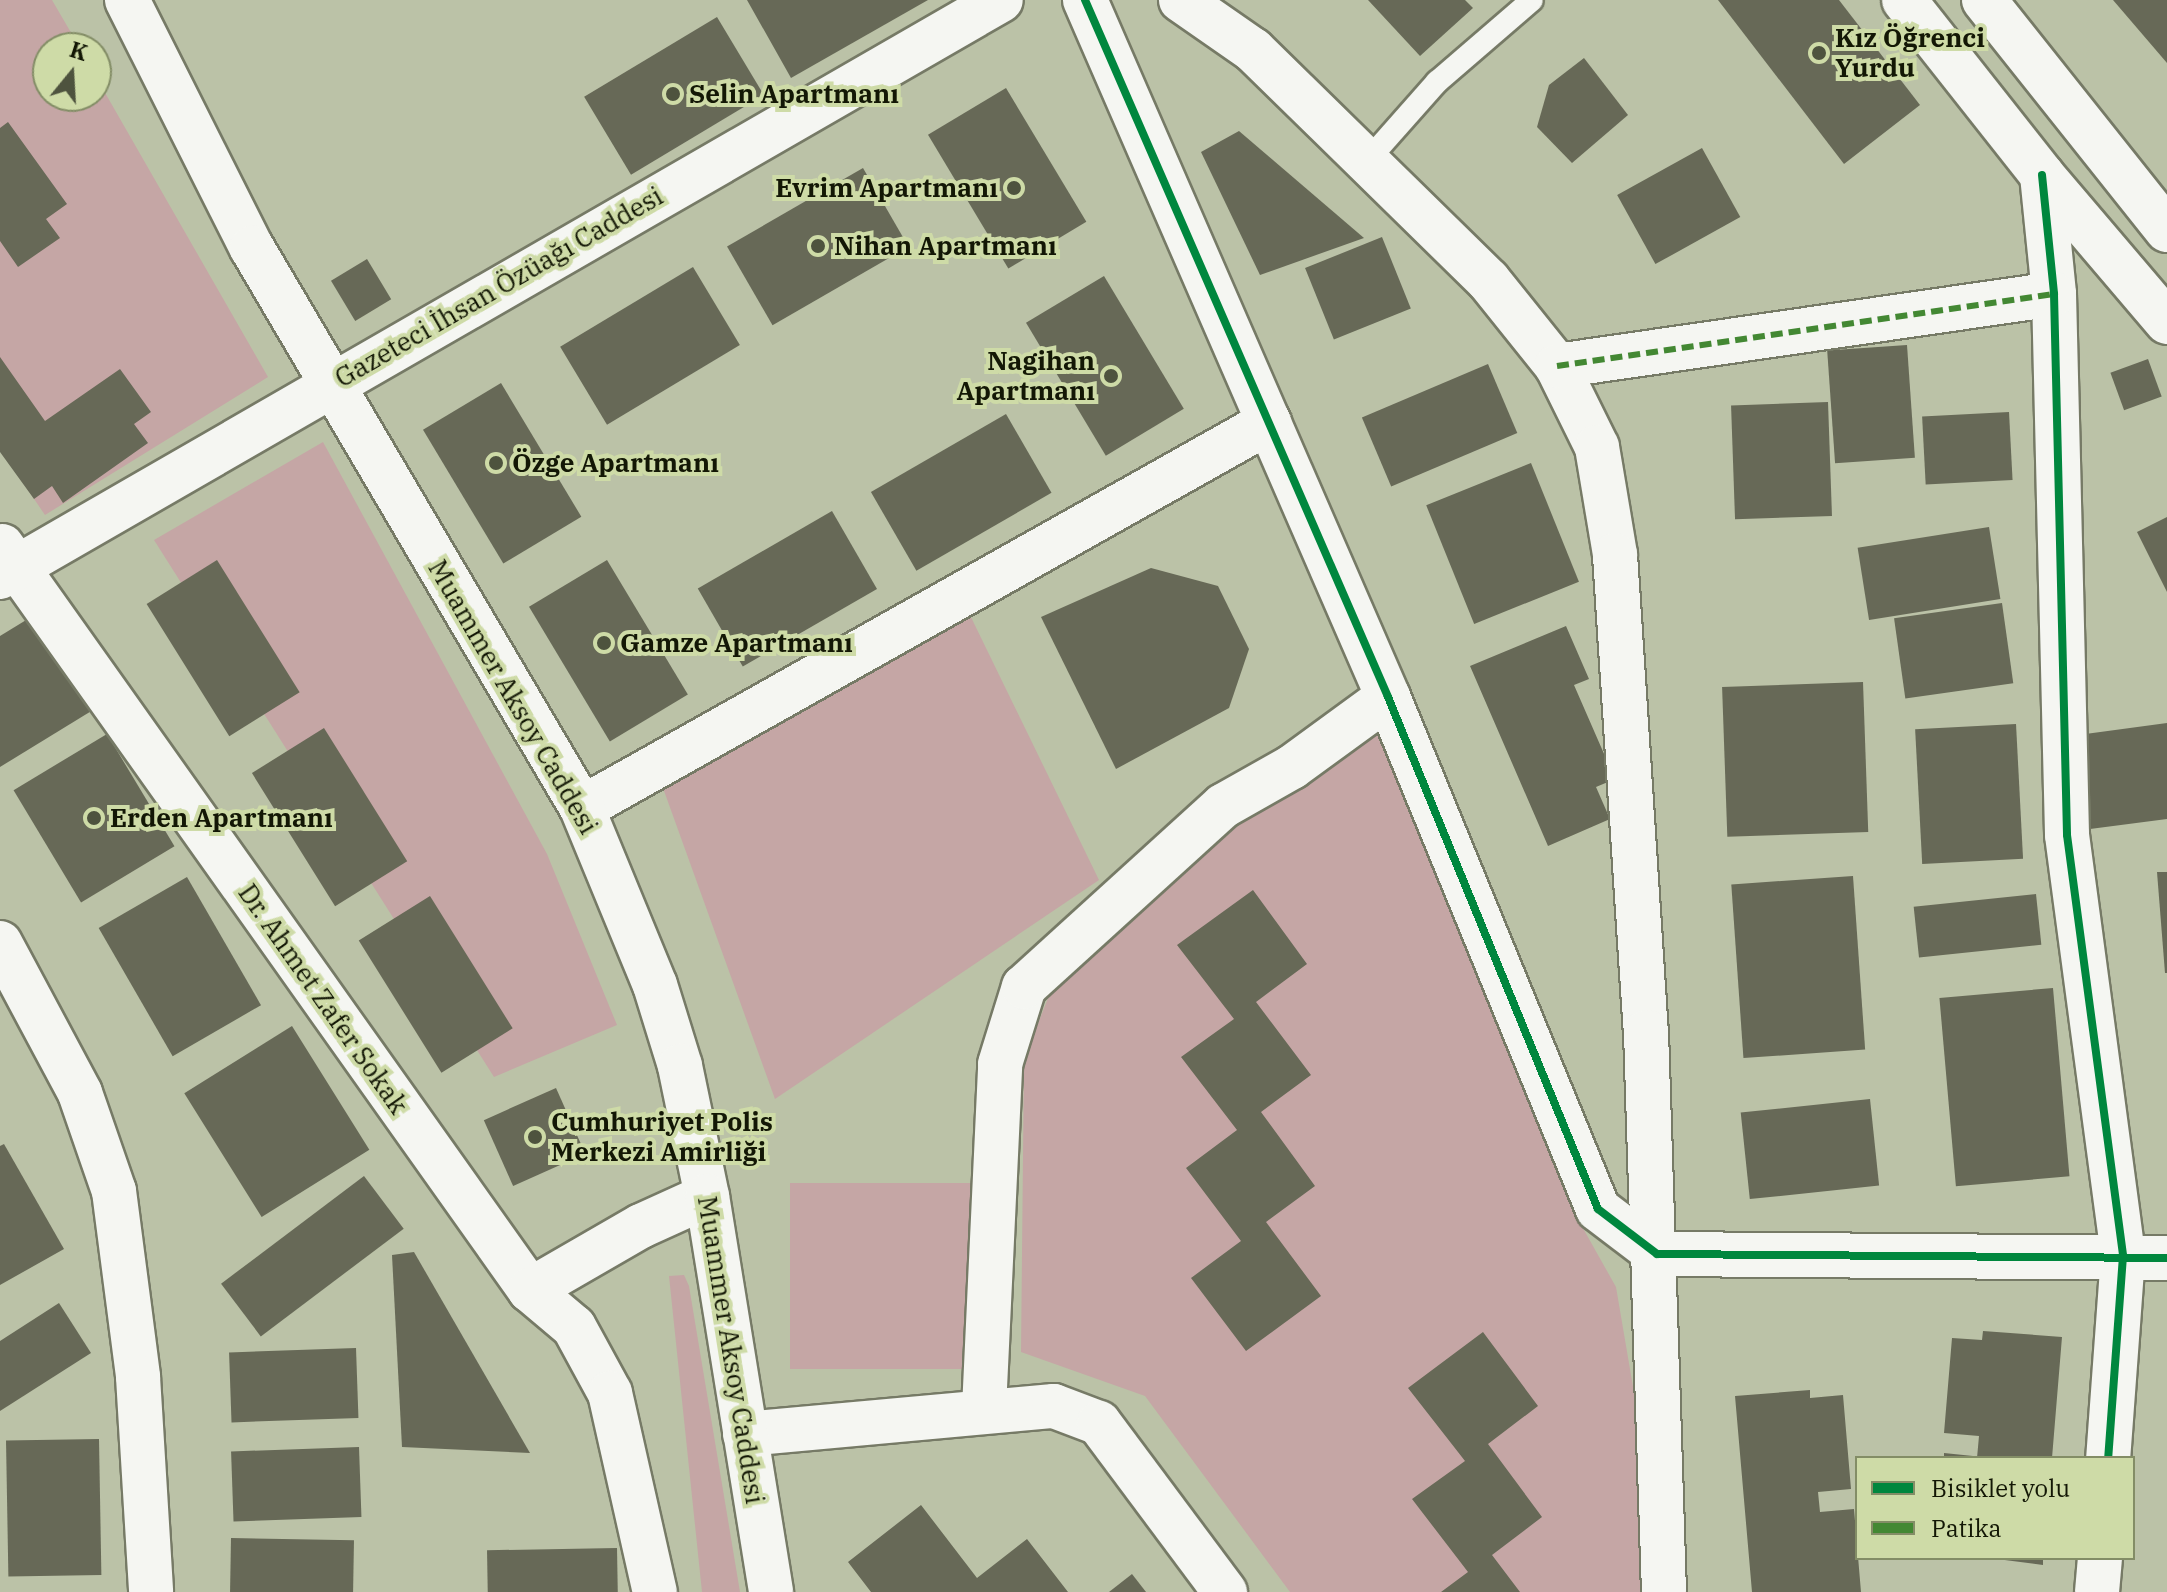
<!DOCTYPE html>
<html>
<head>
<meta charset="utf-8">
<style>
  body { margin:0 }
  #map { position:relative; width:2167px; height:1592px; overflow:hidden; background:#bbc2a7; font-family:"IBM Plex Serif",serif }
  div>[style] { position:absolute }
  .green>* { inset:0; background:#c5a6a5; transform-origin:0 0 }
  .building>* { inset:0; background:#676957; transform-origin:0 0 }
  .roads { filter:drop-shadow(2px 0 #767a66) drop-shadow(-2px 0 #767a66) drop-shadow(0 2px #767a66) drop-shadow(0 -2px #767a66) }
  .lane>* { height:22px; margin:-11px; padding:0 11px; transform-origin:11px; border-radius:11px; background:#f5f6f2 }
  .street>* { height:44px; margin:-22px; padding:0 22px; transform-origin:22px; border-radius:22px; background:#f5f6f2 }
  .secondary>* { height:44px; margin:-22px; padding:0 22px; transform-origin:22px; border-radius:22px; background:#f5f6f2 }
  .quiet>* { height:6px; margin-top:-3px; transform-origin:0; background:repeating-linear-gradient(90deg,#438833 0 12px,transparent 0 18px) }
  .cycleway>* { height:8px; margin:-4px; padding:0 4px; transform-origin:4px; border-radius:4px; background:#00873e }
  .dots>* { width:22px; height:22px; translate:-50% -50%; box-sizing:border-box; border:4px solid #cedba7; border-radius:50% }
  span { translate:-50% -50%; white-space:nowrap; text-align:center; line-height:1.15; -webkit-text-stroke:8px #cedba7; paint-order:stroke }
  .poi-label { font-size:26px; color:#131705; font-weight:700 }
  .left { translate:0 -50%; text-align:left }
  .right { translate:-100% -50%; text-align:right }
  .street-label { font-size:26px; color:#131705 }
  .legend { position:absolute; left:1855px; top:1456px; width:280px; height:104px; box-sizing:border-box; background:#cedba7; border:2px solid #838d66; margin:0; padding:10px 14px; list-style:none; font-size:24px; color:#131705 }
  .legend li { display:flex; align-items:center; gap:16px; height:40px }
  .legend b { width:40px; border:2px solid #838d66 }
  .north { position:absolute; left:32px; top:32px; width:80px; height:80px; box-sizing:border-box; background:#cedba7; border:2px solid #838d66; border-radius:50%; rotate:18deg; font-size:22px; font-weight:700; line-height:32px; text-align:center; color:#131705 }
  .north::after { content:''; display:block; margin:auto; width:28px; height:36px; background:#4e533e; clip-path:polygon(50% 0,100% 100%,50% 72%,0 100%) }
</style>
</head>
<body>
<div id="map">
  <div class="green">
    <div style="clip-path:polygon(0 0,52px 0,80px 48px,48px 48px,48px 96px,96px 96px,96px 77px,268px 377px,45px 515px,0 449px)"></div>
    <div style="clip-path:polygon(323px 442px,547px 854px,617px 1025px,494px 1077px,154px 540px)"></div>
    <div style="clip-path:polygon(968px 611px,1099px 880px,775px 1099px,663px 788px)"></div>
    <div style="clip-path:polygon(1379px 733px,1575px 1214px,1616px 1287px,1668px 1592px,1290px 1592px,1145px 1396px,1021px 1352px,1024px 1059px,1052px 988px,1214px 839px)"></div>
    <div style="left:790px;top:1183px;width:182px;height:186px"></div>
    <div style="clip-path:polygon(684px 1275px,689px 1286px,740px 1592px,702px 1592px,669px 1276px)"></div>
  </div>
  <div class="building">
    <div style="clip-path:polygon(747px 0,928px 0,791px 78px)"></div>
    <div style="clip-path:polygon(1368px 0,1465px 0,1473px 8px,1420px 56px)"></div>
    <div style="clip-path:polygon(1718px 0,1839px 0,1920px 105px,1844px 164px)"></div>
    <div style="clip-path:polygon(2113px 0,2167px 0,2167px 63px)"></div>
    <div style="left:717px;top:17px;width:91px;height:155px;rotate:59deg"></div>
    <div style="clip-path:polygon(1584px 58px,1628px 115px,1572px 163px,1537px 127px,1549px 85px)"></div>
    <div style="left:1006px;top:88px;width:156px;height:91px;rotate:59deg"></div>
    <div style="clip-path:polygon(8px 122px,67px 204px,46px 219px,60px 238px,18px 267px,0 241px,0 128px)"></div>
    <div style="clip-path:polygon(1239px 131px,1364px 238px,1260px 275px,1201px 152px)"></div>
    <div style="left:1702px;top:148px;width:79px;height:97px;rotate:61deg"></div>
    <div style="left:863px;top:168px;width:91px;height:157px;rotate:60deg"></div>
    <div style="left:1382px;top:237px;width:77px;height:83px;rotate:68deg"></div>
    <div style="left:367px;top:259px;width:47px;height:42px;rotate:59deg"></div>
    <div style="left:693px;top:267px;width:91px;height:155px;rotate:59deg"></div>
    <div style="left:1104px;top:276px;width:155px;height:91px;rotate:59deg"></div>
    <div style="left:1907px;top:345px;width:113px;height:80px;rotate:86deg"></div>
    <div style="clip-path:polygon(0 357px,45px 421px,120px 369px,151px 412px,134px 424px,148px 443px,63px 503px,52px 486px,34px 499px,0 452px)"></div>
    <div style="left:2148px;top:359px;width:40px;height:40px;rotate:70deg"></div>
    <div style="left:1488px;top:364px;width:75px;height:137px;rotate:67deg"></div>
    <div style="left:501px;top:383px;width:156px;height:91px;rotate:59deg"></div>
    <div style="left:1828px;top:402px;width:114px;height:97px;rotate:88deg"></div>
    <div style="left:2009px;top:412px;width:68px;height:87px;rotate:87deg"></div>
    <div style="left:1006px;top:414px;width:91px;height:156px;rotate:60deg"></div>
    <div style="left:1531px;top:463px;width:128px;height:113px;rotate:68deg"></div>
    <div style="left:832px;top:511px;width:90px;height:155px;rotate:60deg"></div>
    <div style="clip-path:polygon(2167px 517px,2167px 592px,2137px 532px)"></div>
    <div style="left:1989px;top:527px;width:73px;height:133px;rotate:81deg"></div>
    <div style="left:217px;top:560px;width:156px;height:83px;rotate:58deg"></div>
    <div style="left:607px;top:560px;width:157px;height:91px;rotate:59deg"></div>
    <div style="clip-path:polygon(1151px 568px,1218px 586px,1249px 649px,1229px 708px,1116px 769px,1041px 617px)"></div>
    <div style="left:2002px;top:603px;width:81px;height:109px;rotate:82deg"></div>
    <div style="clip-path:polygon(36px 614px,93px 710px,0 767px,0 636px)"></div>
    <div style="clip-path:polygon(1566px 626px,1589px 679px,1574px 685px,1615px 779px,1596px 787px,1610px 819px,1548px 846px,1470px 666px)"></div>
    <div style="left:1863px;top:682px;width:150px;height:141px;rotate:88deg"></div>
    <div style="clip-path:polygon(2167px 723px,2167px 819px,2090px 829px,2078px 735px)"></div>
    <div style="left:2016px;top:724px;width:135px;height:101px;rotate:87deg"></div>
    <div style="left:324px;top:728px;width:157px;height:85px;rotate:58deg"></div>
    <div style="left:107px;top:734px;width:131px;height:109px;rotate:59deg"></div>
    <div style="clip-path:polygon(2157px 872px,2167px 872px,2167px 973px,2165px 973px)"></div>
    <div style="left:1853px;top:876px;width:174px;height:122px;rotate:86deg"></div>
    <div style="left:187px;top:877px;width:148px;height:102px;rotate:60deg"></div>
    <div style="clip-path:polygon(1253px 890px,1307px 964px,1256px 1002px,1311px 1075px,1261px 1112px,1315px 1186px,1266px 1222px,1321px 1296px,1246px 1351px,1191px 1278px,1241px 1241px,1186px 1168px,1237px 1130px,1181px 1057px,1234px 1019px,1177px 945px)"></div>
    <div style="left:2036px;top:894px;width:51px;height:123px;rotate:84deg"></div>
    <div style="left:430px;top:896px;width:156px;height:84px;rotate:58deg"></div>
    <div style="left:2053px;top:988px;width:189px;height:114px;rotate:85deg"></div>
    <div style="left:292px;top:1026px;width:146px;height:127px;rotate:58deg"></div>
    <div style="left:556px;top:1088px;width:72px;height:79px;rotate:66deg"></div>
    <div style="left:1870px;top:1099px;width:87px;height:130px;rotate:84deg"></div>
    <div style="clip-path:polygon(4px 1144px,64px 1249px,0 1285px,0 1146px)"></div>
    <div style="left:364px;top:1176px;width:66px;height:179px;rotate:53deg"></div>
    <div style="clip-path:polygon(414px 1252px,530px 1453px,402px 1447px,392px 1255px)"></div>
    <div style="clip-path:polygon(59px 1303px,91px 1353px,0 1411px,0 1341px)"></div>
    <div style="clip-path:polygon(1983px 1331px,2062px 1337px,2052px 1458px,1977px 1458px,1979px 1436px,1944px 1433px,1952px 1338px,1982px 1340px)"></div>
    <div style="clip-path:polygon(1483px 1332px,1538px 1406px,1488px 1444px,1542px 1517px,1492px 1555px,1520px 1592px,1441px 1592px,1468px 1572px,1412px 1499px,1465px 1461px,1408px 1388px)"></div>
    <div style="left:356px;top:1348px;width:70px;height:127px;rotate:88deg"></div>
    <div style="clip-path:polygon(1810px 1390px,1810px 1398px,1843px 1395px,1851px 1489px,1818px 1492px,1820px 1512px,1854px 1509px,1861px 1592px,1752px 1592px,1735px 1396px)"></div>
    <div style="left:99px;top:1439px;width:136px;height:93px;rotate:89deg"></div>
    <div style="left:359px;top:1447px;width:70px;height:128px;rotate:88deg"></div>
    <div style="clip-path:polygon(1944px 1453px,1973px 1456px,1973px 1458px,1944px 1458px)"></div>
    <div style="clip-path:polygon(921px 1505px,977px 1578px,1027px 1539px,1068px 1592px,871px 1592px,848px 1562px)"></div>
    <div style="left:231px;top:1538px;width:123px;height:54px;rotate:1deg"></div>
    <div style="left:617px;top:1548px;width:44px;height:130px;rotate:89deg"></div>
    <div style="clip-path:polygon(1989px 1558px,2043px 1558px,2043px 1565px)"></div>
    <div style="clip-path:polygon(1132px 1574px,1146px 1592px,1109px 1592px)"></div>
  </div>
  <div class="roads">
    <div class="lane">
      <div style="left:1367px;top:161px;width:106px;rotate:-48.5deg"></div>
      <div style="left:1437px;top:82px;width:125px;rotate:-40.8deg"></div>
    </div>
    <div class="street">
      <div style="left:1085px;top:0;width:760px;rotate:66.5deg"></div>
      <div style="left:1388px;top:697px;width:553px;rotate:67.7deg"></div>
      <div style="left:1598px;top:1209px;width:74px;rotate:37.3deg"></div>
      <div style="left:1657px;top:1254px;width:510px;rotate:0.45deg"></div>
      <div style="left:1181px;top:0;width:88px;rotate:34.8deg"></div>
      <div style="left:1253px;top:50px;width:329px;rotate:44.4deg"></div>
      <div style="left:1488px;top:280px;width:110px;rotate:51.3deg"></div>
      <div style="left:1557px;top:366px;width:90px;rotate:63.7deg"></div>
      <div style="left:1597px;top:447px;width:109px;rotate:80.5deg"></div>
      <div style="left:1615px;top:555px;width:478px;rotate:86.3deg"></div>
      <div style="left:1646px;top:1032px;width:560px;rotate:88.16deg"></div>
      <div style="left:2042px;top:175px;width:120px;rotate:84.2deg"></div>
      <div style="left:2054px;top:294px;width:541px;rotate:88.62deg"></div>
      <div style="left:2067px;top:835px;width:425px;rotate:82.4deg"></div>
      <div style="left:2123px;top:1256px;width:203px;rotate:94.2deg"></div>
      <div style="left:1557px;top:366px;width:502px;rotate:-8.24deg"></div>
      <div style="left:2px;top:546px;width:912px;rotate:54.64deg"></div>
      <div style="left:530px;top:1290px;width:128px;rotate:-30deg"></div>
      <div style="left:641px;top:1226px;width:72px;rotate:-24.4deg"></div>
      <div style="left:0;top:577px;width:1155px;rotate:-29.96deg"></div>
      <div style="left:582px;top:808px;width:788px;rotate:-29.33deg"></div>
      <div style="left:0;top:943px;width:170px;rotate:61.9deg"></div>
      <div style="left:80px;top:1093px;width:104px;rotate:70.9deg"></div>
      <div style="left:114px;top:1191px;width:188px;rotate:82.6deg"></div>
      <div style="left:138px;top:1377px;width:215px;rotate:86.5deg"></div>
      <div style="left:530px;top:1290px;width:57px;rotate:40.1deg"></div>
      <div style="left:574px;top:1327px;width:75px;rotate:61.4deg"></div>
      <div style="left:610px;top:1393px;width:204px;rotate:77.3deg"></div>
      <div style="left:984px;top:1409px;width:345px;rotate:-87.3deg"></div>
      <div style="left:1000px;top:1064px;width:81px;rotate:-72.7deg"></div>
      <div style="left:1024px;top:987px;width:269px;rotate:-42.3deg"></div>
      <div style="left:1223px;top:806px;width:79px;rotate:-29.5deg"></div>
      <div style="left:1292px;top:767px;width:119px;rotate:-36.1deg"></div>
      <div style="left:745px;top:1434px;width:310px;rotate:-5.2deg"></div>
      <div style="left:1054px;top:1406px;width:48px;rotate:20.7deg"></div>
      <div style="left:1099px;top:1423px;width:211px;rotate:53.3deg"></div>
      <div style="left:2097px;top:1592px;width:34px;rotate:-85deg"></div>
    </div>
    <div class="secondary">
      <div style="left:127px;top:0;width:278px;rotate:63.3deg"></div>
      <div style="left:252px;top:248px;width:650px;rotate:59.49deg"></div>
      <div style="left:582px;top:808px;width:191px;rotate:67.6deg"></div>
      <div style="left:655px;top:985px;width:85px;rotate:72.8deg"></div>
      <div style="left:680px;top:1066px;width:133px;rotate:78.3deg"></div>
      <div style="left:707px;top:1196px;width:401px;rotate:80.8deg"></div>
      <div style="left:1904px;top:0;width:223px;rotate:51.7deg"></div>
      <div style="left:2042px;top:175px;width:193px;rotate:49.6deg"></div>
      <div style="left:1984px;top:0;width:294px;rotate:51.5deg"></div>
    </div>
  </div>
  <div class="quiet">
    <div style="left:1557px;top:366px;width:502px;rotate:-8.24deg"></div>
  </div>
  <div class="cycleway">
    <div style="left:1085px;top:0;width:760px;rotate:66.5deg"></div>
    <div style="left:1388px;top:697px;width:553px;rotate:67.7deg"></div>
    <div style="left:1598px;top:1209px;width:74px;rotate:37.3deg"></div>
    <div style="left:1657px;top:1254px;width:510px;rotate:0.45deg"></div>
    <div style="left:2042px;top:175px;width:120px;rotate:84.2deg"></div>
    <div style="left:2054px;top:294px;width:541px;rotate:88.62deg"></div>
    <div style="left:2067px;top:835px;width:425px;rotate:82.4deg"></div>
    <div style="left:2123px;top:1256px;width:203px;rotate:94.2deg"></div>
  </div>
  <div class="dots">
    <div style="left:1819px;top:53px;background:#4e533e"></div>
    <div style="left:673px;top:94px;background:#4e533e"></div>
    <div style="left:1014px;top:188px;background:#4e533e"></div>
    <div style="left:818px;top:246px;background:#4e533e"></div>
    <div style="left:1111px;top:376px;background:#4e533e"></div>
    <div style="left:496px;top:463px;background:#4e533e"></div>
    <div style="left:604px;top:643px;background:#4e533e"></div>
    <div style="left:94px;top:818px;background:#4e533e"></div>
    <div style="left:535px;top:1137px;background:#4e533e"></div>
  </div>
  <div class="poi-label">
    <span class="left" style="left:1835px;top:53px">Kız Öğrenci<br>Yurdu</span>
    <span class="left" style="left:689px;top:94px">Selin Apartmanı</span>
    <span class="right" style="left:998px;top:188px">Evrim Apartmanı</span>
    <span class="left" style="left:834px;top:246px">Nihan Apartmanı</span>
    <span class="right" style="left:1095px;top:376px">Nagihan<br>Apartmanı</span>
    <span class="left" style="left:512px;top:463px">Özge Apartmanı</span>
    <span class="left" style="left:620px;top:643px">Gamze Apartmanı</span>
    <span class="left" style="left:110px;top:818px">Erden Apartmanı</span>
    <span class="left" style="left:551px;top:1137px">Cumhuriyet Polis<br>Merkezi Amirliği</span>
  </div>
  <div class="street-label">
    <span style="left:499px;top:287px;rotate:-30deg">Gazeteci İhsan Özüağı Caddesi</span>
    <span style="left:513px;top:697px;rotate:60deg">Muammer Aksoy Caddesi</span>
    <span style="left:323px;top:999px;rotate:55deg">Dr. Ahmet Zafer Sokak</span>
    <span style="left:731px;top:1350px;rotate:81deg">Muammer Aksoy Caddesi</span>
  </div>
  <ul class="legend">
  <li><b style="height:10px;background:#00873e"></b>Bisiklet yolu</li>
  <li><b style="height:10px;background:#438833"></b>Patika</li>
  </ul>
  <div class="north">K</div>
</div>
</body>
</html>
